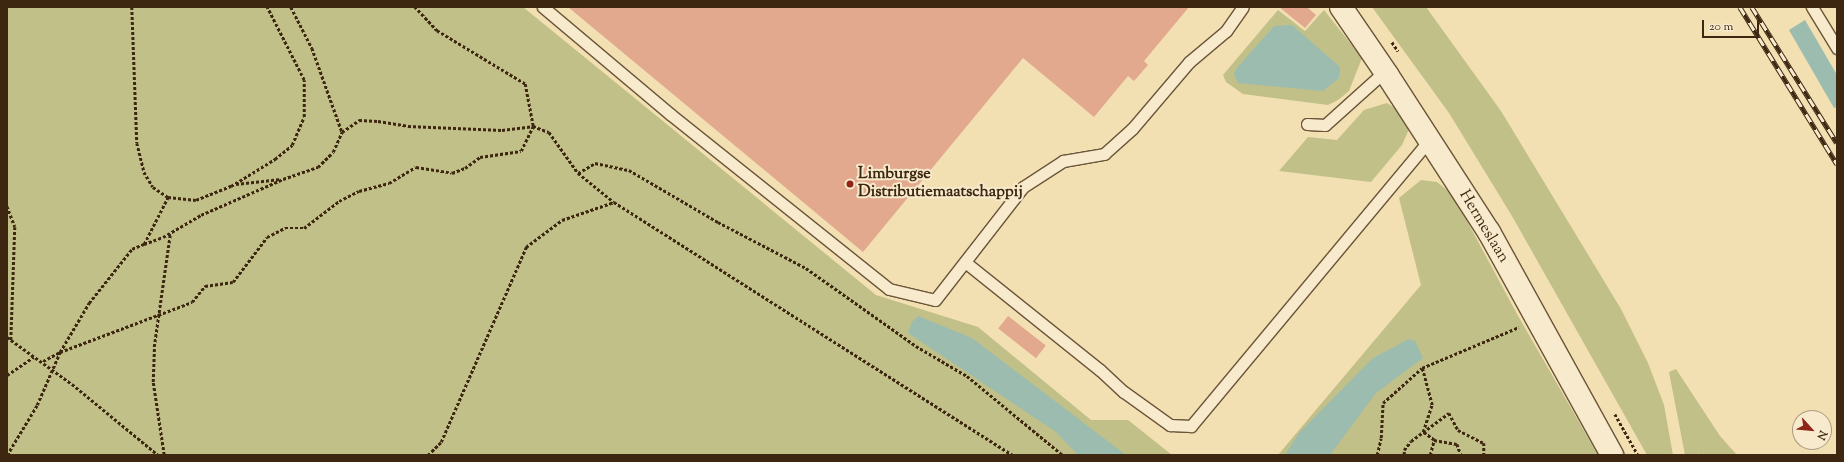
<!DOCTYPE html>
<html>
<head>
<meta charset="utf-8">
<style>
  body { margin:0 }
  #map { position:relative; width:1844px; height:462px; overflow:hidden; background:#f2dfb2; font-family:"Sorts Mill Goudy",serif }
  div>[style] { position:absolute }
  .green>* { inset:0; background:#c0c088 }
  .water>* { inset:0; background:#9bbcae }
  .building>* { inset:0; background:#e2a98e; transform-origin:0 0 }
  .path>* { height:2.5px; margin-top:-1.25px; transform-origin:0; background:repeating-linear-gradient(90deg,#3e2711 0 3px,transparent 0 5px) }
  .roads { filter:drop-shadow(1px 0 #6b5539) drop-shadow(-1px 0 #6b5539) drop-shadow(0 1px #6b5539) drop-shadow(0 -1px #6b5539) }
  .lane>* { height:11px; margin:-5.5px; padding:0 5.5px; transform-origin:5.5px; border-radius:5.5px; background:#f7eacd }
  .secondary>* { height:22px; margin:-11px; padding:0 11px; transform-origin:11px; border-radius:11px; background:#f7eacd }
  .rail>* { height:4.5px; margin-top:-2.25px; transform-origin:0; background:repeating-linear-gradient(90deg,#f7eacd 0 9px,#3e2711 0 18px); box-sizing:border-box; border-block:1px solid #3e2711 }
  .dots>* { width:11px; height:11px; translate:-50% -50%; box-sizing:border-box; border:2px solid #f7eacd; border-radius:50% }
  span { translate:-50% -50%; white-space:nowrap; text-align:center; line-height:1.15; -webkit-text-stroke:4px #f7eacd; paint-order:stroke }
  .poi-label { font-size:16px; color:#3e2711; font-weight:700 }
  .left { translate:0 -50%; text-align:left }
  .street-label { font-size:16px; color:#3e2711 }
  .frame { position:absolute; inset:0; border:8px solid #3e2711; pointer-events:none }
  .north { position:absolute; left:1792px; top:410px; width:40px; height:40px; box-sizing:border-box; background:#f7eacd; border:1px solid #ad9c82; border-radius:50%; rotate:117deg; font-size:11px; font-weight:700; line-height:16px; text-align:center; color:#3e2711 }
  .north::after { content:''; display:block; margin:auto; width:14px; height:18px; background:#8f2418; clip-path:polygon(50% 0,100% 100%,50% 72%,0 100%) }
  .scale { position:absolute; left:1702px; top:20px; width:57px; height:18px; box-sizing:border-box; border:2px solid #3e2711; border-top:0; padding-left:5px; font-size:12px; line-height:14px; white-space:nowrap; color:#3e2711; -webkit-text-stroke:3px #f7eacd; paint-order:stroke }
</style>
</head>
<body>
<div id="map">
  <div class="green">
    <div style="clip-path:polygon(7px 7px,523px 7px,876px 295px,978px 327px,1091px 420px,1128px 420px,1172px 455px,7px 455px)"></div>
    <div style="clip-path:polygon(1372px 7px,1426px 7px,1501px 111px,1621px 309px,1648px 363px,1664px 405px,1673px 455px,1647px 455px,1512px 216px,1449px 113px)"></div>
    <div style="clip-path:polygon(1278px 10px,1305px 31px,1324px 10px,1362px 58px,1349px 91px,1338px 100px,1328px 105px,1243px 94px,1226px 82px,1223px 75px)"></div>
    <div style="clip-path:polygon(1387px 103px,1401px 112px,1410px 127px,1402px 145px,1371px 182px,1279px 171px,1308px 137px,1337px 140px,1364px 110px)"></div>
    <div style="clip-path:polygon(1421px 180px,1437px 182px,1453px 195px,1517px 314px,1598px 455px,1278px 455px,1421px 285px,1399px 198px)"></div>
    <div style="clip-path:polygon(1676px 369px,1720px 436px,1737px 455px,1700px 455px,1698px 452px,1699px 455px,1685px 455px,1669px 372px)"></div>
  </div>
  <div class="water">
    <div style="clip-path:polygon(1805px 20px,1837px 75px,1837px 107px,1834px 108px,1789px 30px)"></div>
    <div style="clip-path:polygon(1292px 25px,1340px 67px,1339px 78px,1323px 91px,1238px 83px,1234px 74px,1236px 69px,1274px 26px)"></div>
    <div style="clip-path:polygon(918px 316px,972px 338px,1126px 455px,1078px 455px,1056px 432px,908px 333px,912px 322px)"></div>
    <div style="clip-path:polygon(1409px 339px,1415px 341px,1423px 358px,1376px 393px,1330px 455px,1285px 455px,1299px 433px,1373px 358px)"></div>
  </div>
  <div class="building">
    <div style="clip-path:polygon(568px 7px,1189px 7px,1144px 61px,1148px 65px,1134px 81px,1128px 76px,1094px 117px,1023px 58px,863px 252px)"></div>
    <div style="clip-path:polygon(1279px 7px,1307px 7px,1316px 15px,1305px 28px)"></div>
    <div style="left:1008px;top:316px;width:48px;height:16px;rotate:38deg"></div>
  </div>
  <div class="path">
    <div style="left:132px;top:7px;width:136px;rotate:87.9deg"></div>
    <div style="left:137px;top:143px;width:30px;rotate:76deg"></div>
    <div style="left:144px;top:172px;width:17px;rotate:59deg"></div>
    <div style="left:153px;top:187px;width:18px;rotate:34deg"></div>
    <div style="left:168px;top:197px;width:28px;rotate:6deg"></div>
    <div style="left:196px;top:200px;width:38px;rotate:-22deg"></div>
    <div style="left:231px;top:186px;width:52px;rotate:-31.5deg"></div>
    <div style="left:275px;top:159px;width:22px;rotate:-39deg"></div>
    <div style="left:292px;top:145px;width:30px;rotate:-67deg"></div>
    <div style="left:304px;top:117px;width:37px;rotate:-90deg"></div>
    <div style="left:304px;top:80px;width:82px;rotate:-116.9deg"></div>
    <div style="left:291px;top:7px;width:46px;rotate:62.9deg"></div>
    <div style="left:312px;top:48px;width:89px;rotate:70.3deg"></div>
    <div style="left:1392px;top:42px;width:11px;rotate:56deg"></div>
    <div style="left:578px;top:173px;width:20px;rotate:-30deg"></div>
    <div style="left:595px;top:163px;width:35px;rotate:12deg"></div>
    <div style="left:629px;top:170px;width:103px;rotate:30.3deg"></div>
    <div style="left:718px;top:222px;width:99px;rotate:27.6deg"></div>
    <div style="left:806px;top:268px;width:135px;rotate:35.3deg"></div>
    <div style="left:916px;top:346px;width:59px;rotate:30.5deg"></div>
    <div style="left:967px;top:376px;width:124px;rotate:39.5deg"></div>
    <div style="left:236px;top:184px;width:45px;rotate:-6.3deg"></div>
    <div style="left:7px;top:206px;width:22px;rotate:69deg"></div>
    <div style="left:15px;top:227px;width:113px;rotate:92deg"></div>
    <div style="left:144px;top:244px;width:20px;rotate:-20deg"></div>
    <div style="left:163px;top:237px;width:44px;rotate:-30.1deg"></div>
    <div style="left:201px;top:215px;width:90px;rotate:-23.7deg"></div>
    <div style="left:283px;top:179px;width:37px;rotate:-19deg"></div>
    <div style="left:318px;top:167px;width:21px;rotate:-45deg"></div>
    <div style="left:333px;top:152px;width:22px;rotate:-66deg"></div>
    <div style="left:342px;top:132px;width:21px;rotate:-35deg"></div>
    <div style="left:359px;top:120px;width:19px;rotate:3deg"></div>
    <div style="left:378px;top:121px;width:30px;rotate:9deg"></div>
    <div style="left:408px;top:126px;width:94px;rotate:2.4deg"></div>
    <div style="left:502px;top:130px;width:31px;rotate:-7deg"></div>
    <div style="left:533px;top:126px;width:17px;rotate:21deg"></div>
    <div style="left:549px;top:132px;width:50px;rotate:54.7deg"></div>
    <div style="left:578px;top:173px;width:46px;rotate:38.9deg"></div>
    <div style="left:7px;top:337px;width:80px;rotate:35.9deg"></div>
    <div style="left:72px;top:384px;width:112px;rotate:39.5deg"></div>
    <div style="left:43px;top:361px;width:19px;rotate:-28deg"></div>
    <div style="left:60px;top:352px;width:141px;rotate:-20.7deg"></div>
    <div style="left:192px;top:302px;width:21px;rotate:-51deg"></div>
    <div style="left:205px;top:286px;width:28px;rotate:-8deg"></div>
    <div style="left:233px;top:282px;width:56px;rotate:-52.9deg"></div>
    <div style="left:267px;top:237px;width:20px;rotate:-27deg"></div>
    <div style="left:285px;top:228px;width:19px"></div>
    <div style="left:304px;top:228px;width:44px;rotate:-37.6deg"></div>
    <div style="left:339px;top:201px;width:22px;rotate:-27deg"></div>
    <div style="left:359px;top:191px;width:31px;rotate:-15deg"></div>
    <div style="left:389px;top:183px;width:31px;rotate:-31deg"></div>
    <div style="left:416px;top:167px;width:36px;rotate:9deg"></div>
    <div style="left:452px;top:173px;width:14px;rotate:-21deg"></div>
    <div style="left:465px;top:168px;width:19px;rotate:-36deg"></div>
    <div style="left:480px;top:157px;width:41px;rotate:-8.3deg"></div>
    <div style="left:521px;top:151px;width:28px;rotate:-64deg"></div>
    <div style="left:533px;top:126px;width:43px;rotate:-100.8deg"></div>
    <div style="left:525px;top:84px;width:103px;rotate:-148.9deg"></div>
    <div style="left:437px;top:31px;width:33px;rotate:-133deg"></div>
    <div style="left:7px;top:375px;width:32px;rotate:-34deg"></div>
    <div style="left:1615px;top:414px;width:47px;rotate:60.7deg"></div>
    <div style="left:1434px;top:440px;width:14px;rotate:-144deg"></div>
    <div style="left:1423px;top:432px;width:28px;rotate:-72deg"></div>
    <div style="left:1432px;top:405px;width:38px;rotate:-105deg"></div>
    <div style="left:1422px;top:368px;width:105px;rotate:-22.9deg"></div>
    <div style="left:7px;top:455px;width:58px;rotate:-59deg"></div>
    <div style="left:37px;top:405px;width:58px;rotate:-66.5deg"></div>
    <div style="left:60px;top:352px;width:57px;rotate:-59.4deg"></div>
    <div style="left:89px;top:303px;width:69px;rotate:-51.5deg"></div>
    <div style="left:132px;top:249px;width:13px;rotate:-23deg"></div>
    <div style="left:144px;top:244px;width:53px;rotate:-62.9deg"></div>
    <div style="left:164px;top:455px;width:74px;rotate:-98.6deg"></div>
    <div style="left:153px;top:382px;width:35px;rotate:-88deg"></div>
    <div style="left:154px;top:347px;width:114px;rotate:-81.9deg"></div>
    <div style="left:428px;top:455px;width:18px;rotate:-45deg"></div>
    <div style="left:441px;top:442px;width:213px;rotate:-66.4deg"></div>
    <div style="left:526px;top:247px;width:45px;rotate:-36.9deg"></div>
    <div style="left:562px;top:220px;width:55px;rotate:-19.1deg"></div>
    <div style="left:614px;top:202px;width:472px;rotate:32.4deg"></div>
    <div style="left:1377px;top:455px;width:17px;rotate:-77deg"></div>
    <div style="left:1381px;top:438px;width:35px;rotate:-87deg"></div>
    <div style="left:1383px;top:403px;width:52px;rotate:-41.9deg"></div>
    <div style="left:1404px;top:455px;width:5px;rotate:-90deg"></div>
    <div style="left:1404px;top:450px;width:11px;rotate:-52deg"></div>
    <div style="left:1411px;top:441px;width:47px;rotate:-36.4deg"></div>
    <div style="left:1449px;top:413px;width:19px;rotate:62deg"></div>
    <div style="left:1458px;top:430px;width:29px;rotate:27deg"></div>
    <div style="left:1484px;top:443px;width:12px;rotate:90deg"></div>
    <div style="left:1430px;top:455px;width:16px;rotate:-75deg"></div>
    <div style="left:1434px;top:440px;width:23px;rotate:10deg"></div>
    <div style="left:1457px;top:444px;width:12px;rotate:70deg"></div>
  </div>
  <div class="roads">
    <div class="lane">
      <div style="left:543px;top:7px;width:166px;rotate:40.1deg"></div>
      <div style="left:670px;top:114px;width:280px;rotate:38.6deg"></div>
      <div style="left:889px;top:289px;width:47px;rotate:13.4deg"></div>
      <div style="left:935px;top:300px;width:143px;rotate:-52.1deg"></div>
      <div style="left:1023px;top:187px;width:48px;rotate:-33deg"></div>
      <div style="left:1063px;top:161px;width:42px;rotate:-9.7deg"></div>
      <div style="left:1104px;top:154px;width:38px;rotate:-42deg"></div>
      <div style="left:1132px;top:129px;width:88px;rotate:-49.6deg"></div>
      <div style="left:1189px;top:62px;width:48px;rotate:-40deg"></div>
      <div style="left:1226px;top:31px;width:29px;rotate:-55deg"></div>
      <div style="left:1812px;top:7px;width:48px;rotate:58.6deg"></div>
      <div style="left:1307px;top:124px;width:18px;rotate:3deg"></div>
      <div style="left:1325px;top:125px;width:81px;rotate:-42deg"></div>
      <div style="left:965px;top:262px;width:173px;rotate:38.7deg"></div>
      <div style="left:1100px;top:370px;width:33px;rotate:43deg"></div>
      <div style="left:1124px;top:392px;width:57px;rotate:35.7deg"></div>
      <div style="left:1170px;top:425px;width:21px;rotate:3deg"></div>
      <div style="left:1191px;top:426px;width:372px;rotate:-50.2deg"></div>
    </div>
    <div class="secondary">
      <div style="left:1341px;top:7px;width:83px;rotate:55.7deg"></div>
      <div style="left:1388px;top:76px;width:186px;rotate:57.1deg"></div>
      <div style="left:1489px;top:232px;width:255px;rotate:61.1deg"></div>
    </div>
  </div>
  <div class="rail">
    <div style="left:1740px;top:7px;width:185px;rotate:58.3deg"></div>
    <div style="left:1752px;top:7px;width:160px;rotate:58deg"></div>
  </div>
  <div class="dots">
    <div style="left:850px;top:184px;background:#8f2418"></div>
  </div>
  <div class="poi-label">
    <span class="left" style="left:858px;top:184px">Limburgse<br>Distributiemaatschappij</span>
  </div>
  <div class="street-label">
    <span style="left:1483px;top:227px;rotate:59deg">Hermeslaan</span>
  </div>
  <div class="frame"></div>
  <div class="north">N</div>
  <div class="scale">20 m</div>
</div>
</body>
</html>
